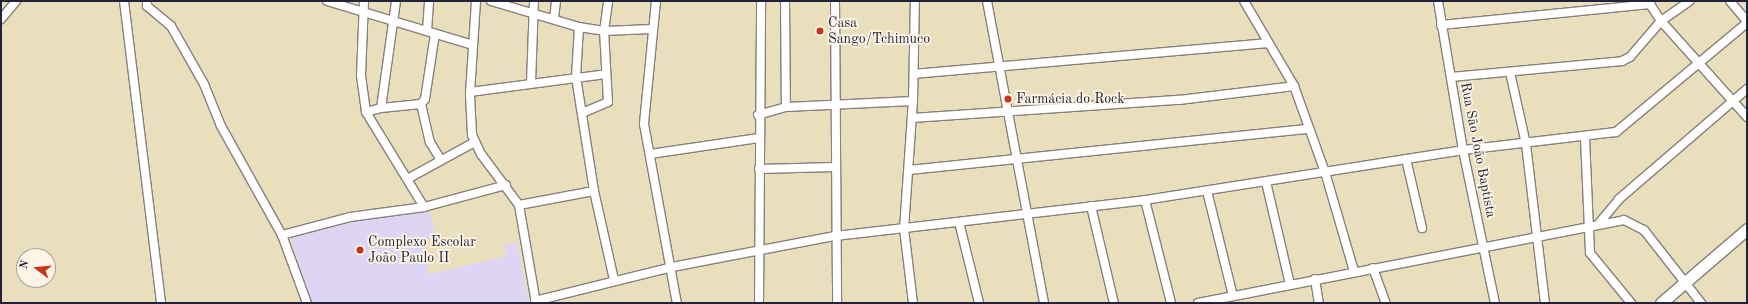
<!DOCTYPE html>
<html>
<head>
<meta charset="utf-8">
<style>
  body { margin:0 }
  #map { position:relative; width:1748px; height:304px; overflow:hidden; background:#eadfbc; font-family:"Old Standard TT",serif }
  div>[style] { position:absolute }
  .built>* { inset:0; background:#ded5f5 }
  .roads { filter:drop-shadow(1px 0 #86807c) drop-shadow(-1px 0 #86807c) drop-shadow(0 1px #86807c) drop-shadow(0 -1px #86807c) }
  .minor>* { height:8px; margin:-4px; padding:0 4px; transform-origin:4px; border-radius:4px; background:#fff }
  .tertiary>* { height:11px; margin:-5.5px; padding:0 5.5px; transform-origin:5.5px; border-radius:5.5px; background:#fff }
  .dots>* { width:11px; height:11px; translate:-50% -50%; box-sizing:border-box; border:2px solid #fcf5e5; border-radius:50% }
  span { translate:-50% -50%; white-space:nowrap; text-align:center; line-height:1.15; -webkit-text-stroke:3.5px #fcf5e5; paint-order:stroke }
  .poi-label { font-size:14px; color:#22223b }
  .left { translate:0 -50%; text-align:left }
  .street-label { font-size:14px; color:#22223b }
  .frame { position:absolute; inset:0; border:2px solid #22223b; pointer-events:none }
  .north { position:absolute; left:16px; top:248px; width:40px; height:40px; box-sizing:border-box; background:#fcf5e5; border:1px solid #a5a1a1; border-radius:50%; rotate:286deg; font-size:11px; font-weight:700; line-height:16px; text-align:center; color:#22223b }
  .north::after { content:''; display:block; margin:auto; width:14px; height:18px; background:#c8321e; clip-path:polygon(50% 0,100% 100%,50% 72%,0 100%) }
</style>
</head>
<body>
<div id="map">
  <div class="built">
    <div style="clip-path:polygon(429px 208px,436px 238px,422px 240px,429px 274px,507px 256px,504px 245px,517px 242px,529px 303px,311px 303px,290px 234px)"></div>
  </div>
  <div class="roads">
    <div class="minor">
      <div style="left:124px;top:1px;width:304px;rotate:83deg"></div>
      <div style="left:147px;top:1px;width:5px;rotate:90deg"></div>
      <div style="left:147px;top:6px;width:31px;rotate:40deg"></div>
      <div style="left:171px;top:26px;width:67px;rotate:60.4deg"></div>
      <div style="left:204px;top:84px;width:45px;rotate:68deg"></div>
      <div style="left:221px;top:126px;width:125px;rotate:60.8deg"></div>
      <div style="left:282px;top:235px;width:72px;rotate:69.8deg"></div>
      <div style="left:327px;top:1px;width:152px;rotate:16.8deg"></div>
      <div style="left:364px;top:1px;width:75px;rotate:92.3deg"></div>
      <div style="left:361px;top:76px;width:36px;rotate:82deg"></div>
      <div style="left:366px;top:112px;width:111px;rotate:58.6deg"></div>
      <div style="left:476px;top:1px;width:94px;rotate:93.7deg"></div>
      <div style="left:470px;top:95px;width:40px;rotate:87.1deg"></div>
      <div style="left:472px;top:135px;width:21px;rotate:65deg"></div>
      <div style="left:481px;top:154px;width:64px;rotate:53.3deg"></div>
      <div style="left:519px;top:205px;width:99px;rotate:80.2deg"></div>
      <div style="left:491px;top:1px;width:92px;rotate:16.5deg"></div>
      <div style="left:579px;top:27px;width:25px;rotate:9deg"></div>
      <div style="left:604px;top:31px;width:48px;rotate:-2.4deg"></div>
      <div style="left:656px;top:1px;width:124px;rotate:95.6deg"></div>
      <div style="left:644px;top:124px;width:182px;rotate:79.6deg"></div>
      <div style="left:785px;top:1px;width:106px;rotate:89.5deg"></div>
      <div style="left:835px;top:1px;width:302px;rotate:89.6deg"></div>
      <div style="left:987px;top:1px;width:307px;rotate:79.3deg"></div>
      <div style="left:1244px;top:1px;width:99px;rotate:59.5deg"></div>
      <div style="left:1294px;top:86px;width:91px;rotate:70.2deg"></div>
      <div style="left:1325px;top:172px;width:103px;rotate:73.7deg"></div>
      <div style="left:1438px;top:1px;width:151px;rotate:80.5deg"></div>
      <div style="left:1463px;top:150px;width:156px;rotate:78.2deg"></div>
      <div style="left:1648px;top:1px;width:24px;rotate:57deg"></div>
      <div style="left:1661px;top:21px;width:129px;rotate:48.1deg"></div>
      <div style="left:1730px;top:1px;width:26px;rotate:50deg"></div>
      <div style="left:554px;top:18px;width:17px;rotate:-83deg"></div>
      <div style="left:1px;top:19px;width:23px;rotate:-50deg"></div>
      <div style="left:1441px;top:25px;width:210px;rotate:-5.7deg"></div>
      <div style="left:579px;top:27px;width:50px;rotate:93.4deg"></div>
      <div style="left:576px;top:77px;width:115px;rotate:81deg"></div>
      <div style="left:594px;top:191px;width:91px;rotate:77.3deg"></div>
      <div style="left:427px;top:31px;width:30px;rotate:-86deg"></div>
      <div style="left:1510px;top:72px;width:74px;rotate:77.5deg"></div>
      <div style="left:1526px;top:144px;width:160px;rotate:83.2deg"></div>
      <div style="left:914px;top:74px;width:355px;rotate:-5deg"></div>
      <div style="left:1451px;top:77px;width:172px;rotate:-5.3deg"></div>
      <div style="left:1622px;top:61px;width:9px;rotate:-27deg"></div>
      <div style="left:1630px;top:57px;width:48px;rotate:-49.3deg"></div>
      <div style="left:1661px;top:21px;width:35px;rotate:-35deg"></div>
      <div style="left:531px;top:83px;width:82px;rotate:-87.9deg"></div>
      <div style="left:470px;top:92px;width:137px;rotate:-7.5deg"></div>
      <div style="left:421px;top:104px;width:39px;rotate:77deg"></div>
      <div style="left:430px;top:142px;width:21px;rotate:59deg"></div>
      <div style="left:381px;top:108px;width:40px;rotate:-5.7deg"></div>
      <div style="left:421px;top:104px;width:6px;rotate:-51deg"></div>
      <div style="left:425px;top:99px;width:66px;rotate:-81.3deg"></div>
      <div style="left:366px;top:112px;width:16px;rotate:-15deg"></div>
      <div style="left:381px;top:108px;width:108px;rotate:-82deg"></div>
      <div style="left:582px;top:113px;width:28px;rotate:-23deg"></div>
      <div style="left:608px;top:102px;width:71px;rotate:-93.2deg"></div>
      <div style="left:604px;top:31px;width:30px;rotate:-82deg"></div>
      <div style="left:758px;top:115px;width:29px;rotate:-16deg"></div>
      <div style="left:786px;top:107px;width:127px;rotate:-2.7deg"></div>
      <div style="left:912px;top:118px;width:268px;rotate:-3.9deg"></div>
      <div style="left:1179px;top:100px;width:116px;rotate:-6.9deg"></div>
      <div style="left:1585px;top:138px;width:115px;rotate:87.5deg"></div>
      <div style="left:1590px;top:253px;width:65px;rotate:50.6deg"></div>
      <div style="left:650px;top:154px;width:110px;rotate:-8.4deg"></div>
      <div style="left:1406px;top:159px;width:71px;rotate:76.9deg"></div>
      <div style="left:759px;top:169px;width:76px;rotate:-1.5deg"></div>
      <div style="left:909px;top:170px;width:402px;rotate:-5.9deg"></div>
      <div style="left:409px;top:178px;width:75px;rotate:-28.6deg"></div>
      <div style="left:1266px;top:182px;width:105px;rotate:76.8deg"></div>
      <div style="left:1207px;top:191px;width:108px;rotate:76.1deg"></div>
      <div style="left:1145px;top:200px;width:106px;rotate:75.8deg"></div>
      <div style="left:519px;top:205px;width:76px;rotate:-10.6deg"></div>
      <div style="left:1091px;top:206px;width:100px;rotate:76.7deg"></div>
      <div style="left:959px;top:222px;width:83px;rotate:76.1deg"></div>
      <div style="left:1600px;top:222px;width:30px;rotate:-50deg"></div>
      <div style="left:1619px;top:199px;width:169px;rotate:-40.7deg"></div>
      <div style="left:282px;top:235px;width:70px;rotate:-14.8deg"></div>
      <div style="left:350px;top:217px;width:75px;rotate:-7.7deg"></div>
      <div style="left:424px;top:207px;width:85px;rotate:-15deg"></div>
      <div style="left:1373px;top:268px;width:37px;rotate:70deg"></div>
      <div style="left:1315px;top:279px;width:24px;rotate:81deg"></div>
      <div style="left:535px;top:301px;width:141px;rotate:-13.9deg"></div>
      <div style="left:672px;top:267px;width:166px;rotate:-10.8deg"></div>
      <div style="left:835px;top:236px;width:312px;rotate:-6.6deg"></div>
      <div style="left:1145px;top:200px;width:322px;rotate:-8.9deg"></div>
      <div style="left:1463px;top:150px;width:154px;rotate:-6.7deg"></div>
      <div style="left:1616px;top:132px;width:170px;rotate:-39.8deg"></div>
      <div style="left:759px;top:303px;width:302px;rotate:-89.6deg"></div>
      <div style="left:913px;top:303px;width:75px;rotate:-96.9deg"></div>
      <div style="left:904px;top:229px;width:128px;rotate:-86deg"></div>
      <div style="left:913px;top:101px;width:100px;rotate:-88.9deg"></div>
      <div style="left:1198px;top:303px;width:434px;rotate:-11deg"></div>
      <div style="left:1624px;top:220px;width:22px;rotate:27deg"></div>
      <div style="left:1644px;top:230px;width:93px;rotate:52deg"></div>
    </div>
    <div class="tertiary">
      <div style="left:1661px;top:303px;width:113px;rotate:-40.7deg"></div>
    </div>
  </div>
  <div class="dots">
    <div style="left:820px;top:31px;background:#c8321e"></div>
    <div style="left:1008px;top:99px;background:#c8321e"></div>
    <div style="left:360px;top:250px;background:#c8321e"></div>
  </div>
  <div class="poi-label">
    <span class="left" style="left:828px;top:31px">Casa<br>Sango/Tchimuco</span>
    <span class="left" style="left:1016px;top:99px">Farmácia do Rock</span>
    <span class="left" style="left:368px;top:250px">Complexo Escolar<br>João Paulo II</span>
  </div>
  <div class="street-label">
    <span style="left:1478px;top:150px;rotate:79deg">Rua São João Baptista</span>
  </div>
  <div class="frame"></div>
  <div class="north">N</div>
</div>
</body>
</html>
